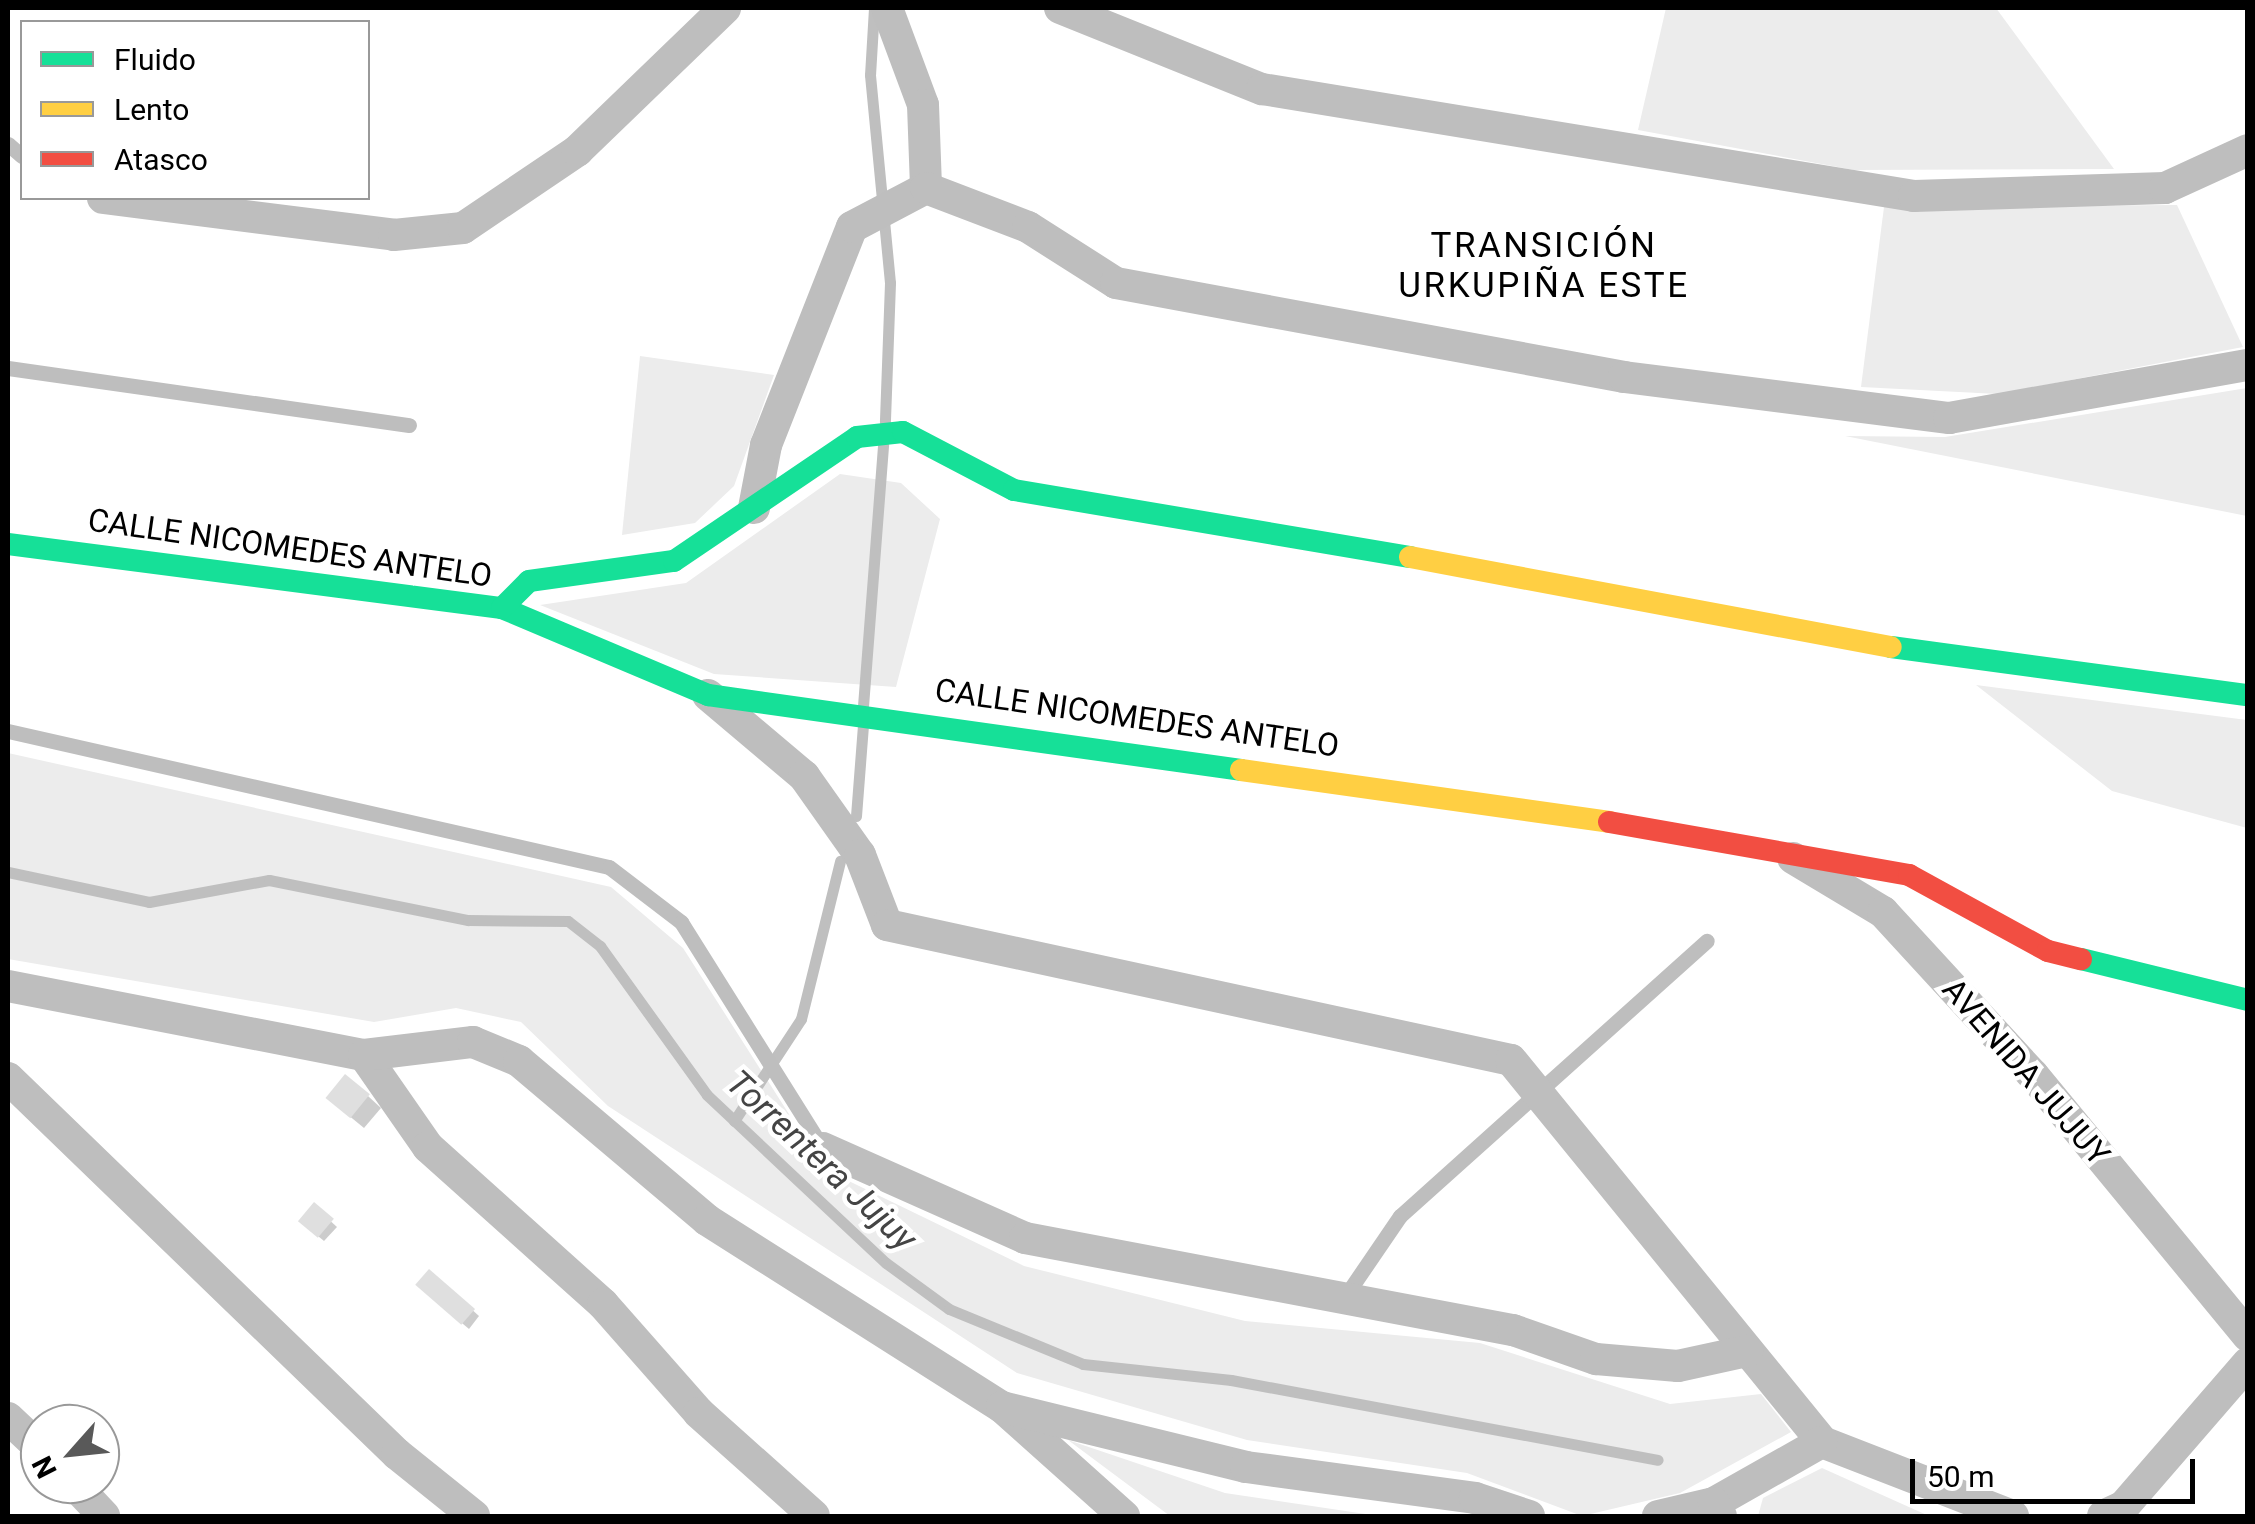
<!DOCTYPE html>
<html>
<head>
<meta charset="utf-8">
<style>
  body { margin:0 }
  #map { position:relative; width:2255px; height:1524px; overflow:hidden; background:#fff; font-family:Roboto,sans-serif }
  div>[style] { position:absolute }
  .green>* { inset:0; background:#ececec }
  .shadow>* { inset:0; background:#0003 }
  .stream>* { height:11px; margin:-5.5px; padding:0 5.5px; transform-origin:5.5px; border-radius:5.5px; background:#bfbfbf }
  .building>* { inset:0; background:#dfdfdf; transform-origin:0 0 }
  .lane>* { height:15px; margin:-7.5px; padding:0 7.5px; transform-origin:7.5px; border-radius:7.5px; background:#bebebe }
  .street>* { height:32px; margin:-16px; padding:0 16px; transform-origin:16px; border-radius:16px; background:#bebebe }
  .fast>* { height:22px; margin:-11px; padding:0 11px; transform-origin:11px; border-radius:11px; background:#16e098 }
  .slow>* { height:22px; margin:-11px; padding:0 11px; transform-origin:11px; border-radius:11px; background:#ffcf43 }
  .jam>* { height:22px; margin:-11px; padding:0 11px; transform-origin:11px; border-radius:11px; background:#f24e42 }
  span { translate:-50% -50%; white-space:nowrap; text-align:center; line-height:1.15; -webkit-text-stroke:9px #fff; paint-order:stroke }
  .street-label { font-size:32px; color:#000 }
  .neighbourhood-label { font-size:35px; color:#000; letter-spacing:2.5px }
  .water-label { font-size:35px; color:#444; font-style:italic }
  .frame { position:absolute; inset:0; border:10px solid #000; pointer-events:none }
  .legend { position:absolute; left:20px; top:20px; width:350px; height:180px; box-sizing:border-box; background:#fff; border:2px solid #999; margin:0; padding:12px 18px; list-style:none; font-size:30px; color:#000 }
  .legend li { display:flex; align-items:center; gap:20px; height:50px }
  .legend b { width:50px; border:2px solid #999 }
  .north { position:absolute; left:20px; top:1404px; width:100px; height:100px; box-sizing:border-box; background:#fff; border:2px solid #999; border-radius:50%; rotate:243deg; font-size:28px; font-weight:700; line-height:40px; text-align:center; color:#000 }
  .north::after { content:''; display:block; margin:auto; width:35px; height:45px; background:#595959; clip-path:polygon(50% 0,100% 100%,50% 72%,0 100%) }
  .scale { position:absolute; left:1910px; top:1459px; width:285px; height:45px; box-sizing:border-box; border:5px solid #000; border-top:0; padding-left:12px; font-size:30px; line-height:35px; white-space:nowrap; color:#000; -webkit-text-stroke:8px #fff; paint-order:stroke }
</style>
</head>
<body>
<div id="map">
  <div class="green">
    <div style="clip-path:polygon(1666px 8px,1996px 8px,2114px 169px,1854px 170px,1638px 130px)"></div>
    <div style="clip-path:polygon(2177px 205px,2243px 347px,1998px 394px,1861px 387px,1884px 207px)"></div>
    <div style="clip-path:polygon(640px 356px,774px 375px,734px 486px,695px 523px,622px 535px)"></div>
    <div style="clip-path:polygon(2247px 388px,2247px 516px,1845px 436px,1945px 437px)"></div>
    <div style="clip-path:polygon(840px 474px,901px 483px,940px 519px,896px 687px,714px 674px,540px 605px,686px 583px)"></div>
    <div style="clip-path:polygon(1976px 685px,2247px 720px,2247px 828px,2112px 791px)"></div>
    <div style="clip-path:polygon(8px 753px,611px 887px,683px 948px,824px 1169px,1024px 1266px,1245px 1321px,1480px 1343px,1670px 1404px,1761px 1394px,1791px 1432px,1680px 1493px,1582px 1516px,1467px 1473px,1247px 1440px,1017px 1373px,608px 1106px,521px 1022px,456px 1008px,374px 1022px,8px 959px)"></div>
    <div style="clip-path:polygon(1068px 1440px,1225px 1493px,1379px 1516px,1170px 1516px)"></div>
    <div style="clip-path:polygon(1822px 1468px,1929px 1516px,1758px 1516px,1763px 1498px)"></div>
  </div>
  <div class="shadow">
    <div style="clip-path:polygon(368px 1096px,381px 1108px,364px 1128px,342px 1110px)"></div>
    <div style="clip-path:polygon(314px 1206px,337px 1227px,324px 1241px,307px 1227px)"></div>
    <div style="clip-path:polygon(430px 1272px,479px 1316px,469px 1329px,424px 1291px)"></div>
  </div>
  <div class="stream">
    <div style="left:874px;top:8px;width:67px;rotate:93.4deg"></div>
    <div style="left:870px;top:75px;width:209px;rotate:84.5deg"></div>
    <div style="left:890px;top:283px;width:139px;rotate:92.1deg"></div>
    <div style="left:863px;top:706px;width:262px;rotate:-85.6deg"></div>
    <div style="left:856px;top:816px;width:91px;rotate:-85.6deg"></div>
    <div style="left:8px;top:872px;width:144px;rotate:12deg"></div>
    <div style="left:149px;top:902px;width:122px;rotate:-10.4deg"></div>
    <div style="left:269px;top:880px;width:203px;rotate:11.4deg"></div>
    <div style="left:468px;top:920px;width:100px;rotate:0.6deg"></div>
    <div style="left:568px;top:921px;width:41px;rotate:38deg"></div>
    <div style="left:600px;top:946px;width:183px;rotate:54.3deg"></div>
    <div style="left:707px;top:1095px;width:245px;rotate:43.2deg"></div>
    <div style="left:886px;top:1263px;width:78px;rotate:36.1deg"></div>
    <div style="left:949px;top:1309px;width:145px;rotate:22.3deg"></div>
    <div style="left:1083px;top:1364px;width:149px;rotate:6.2deg"></div>
    <div style="left:1231px;top:1380px;width:434px;rotate:10.6deg"></div>
    <div style="left:734px;top:1121px;width:122px;rotate:-56.7deg"></div>
    <div style="left:801px;top:1019px;width:163px;rotate:-76.1deg"></div>
  </div>
  <div class="building">
    <div style="left:345px;top:1074px;width:32px;height:31px;rotate:39deg"></div>
    <div style="left:314px;top:1202px;width:26px;height:25px;rotate:40deg"></div>
    <div style="left:429px;top:1269px;width:61px;height:21px;rotate:41deg"></div>
  </div>
  <div class="lane">
    <div style="left:8px;top:144px;width:18px;rotate:41deg"></div>
    <div style="left:8px;top:368px;width:405px;rotate:8.1deg"></div>
    <div style="left:8px;top:731px;width:616px;rotate:12.75deg"></div>
    <div style="left:609px;top:867px;width:91px;rotate:37.4deg"></div>
    <div style="left:681px;top:922px;width:267px;rotate:57.9deg"></div>
    <div style="left:1344px;top:1298px;width:99px;rotate:-55.7deg"></div>
    <div style="left:1400px;top:1216px;width:412px;rotate:-41.9deg"></div>
  </div>
  <div class="street">
    <div style="left:887px;top:8px;width:103px;rotate:69.6deg"></div>
    <div style="left:923px;top:105px;width:83px;rotate:87.9deg"></div>
    <div style="left:1060px;top:8px;width:218px;rotate:21.9deg"></div>
    <div style="left:1262px;top:89px;width:661px;rotate:9.32deg"></div>
    <div style="left:1914px;top:196px;width:251px;rotate:-1.8deg"></div>
    <div style="left:2165px;top:188px;width:91px;rotate:-24.6deg"></div>
    <div style="left:103px;top:198px;width:293px;rotate:7.2deg"></div>
    <div style="left:394px;top:235px;width:69px;rotate:-5.8deg"></div>
    <div style="left:463px;top:228px;width:138px;rotate:-34deg"></div>
    <div style="left:577px;top:151px;width:206px;rotate:-44deg"></div>
    <div style="left:754px;top:508px;width:64px;rotate:-79.2deg"></div>
    <div style="left:766px;top:445px;width:234px;rotate:-68.5deg"></div>
    <div style="left:852px;top:227px;width:84px;rotate:-27.8deg"></div>
    <div style="left:926px;top:188px;width:109px;rotate:20.9deg"></div>
    <div style="left:1028px;top:227px;width:104px;rotate:32.5deg"></div>
    <div style="left:1116px;top:283px;width:517px;rotate:10.48deg"></div>
    <div style="left:1624px;top:377px;width:328px;rotate:7.2deg"></div>
    <div style="left:1949px;top:418px;width:304px;rotate:-10.1deg"></div>
    <div style="left:708px;top:695px;width:126px;rotate:40.2deg"></div>
    <div style="left:804px;top:776px;width:97px;rotate:54.7deg"></div>
    <div style="left:860px;top:855px;width:75px;rotate:68.9deg"></div>
    <div style="left:887px;top:925px;width:638px;rotate:12.21deg"></div>
    <div style="left:1511px;top:1060px;width:493px;rotate:50.8deg"></div>
    <div style="left:1822px;top:1442px;width:205px;rotate:21.2deg"></div>
    <div style="left:1793px;top:858px;width:105px;rotate:31deg"></div>
    <div style="left:1883px;top:912px;width:222px;rotate:47.4deg"></div>
    <div style="left:2033px;top:1075px;width:338px;rotate:50.5deg"></div>
    <div style="left:8px;top:986px;width:363px;rotate:11deg"></div>
    <div style="left:364px;top:1055px;width:112px;rotate:55.2deg"></div>
    <div style="left:428px;top:1147px;width:235px;rotate:41.9deg"></div>
    <div style="left:603px;top:1304px;width:145px;rotate:48.6deg"></div>
    <div style="left:699px;top:1413px;width:154px;rotate:41.8deg"></div>
    <div style="left:364px;top:1055px;width:110px;rotate:-6.8deg"></div>
    <div style="left:473px;top:1042px;width:50px;rotate:22.4deg"></div>
    <div style="left:519px;top:1061px;width:246px;rotate:40.2deg"></div>
    <div style="left:707px;top:1220px;width:349px;rotate:32.4deg"></div>
    <div style="left:1002px;top:1407px;width:164px;rotate:41.8deg"></div>
    <div style="left:8px;top:1078px;width:541px;rotate:44.03deg"></div>
    <div style="left:397px;top:1454px;width:99px;rotate:38.8deg"></div>
    <div style="left:823px;top:1148px;width:221px;rotate:24deg"></div>
    <div style="left:1025px;top:1238px;width:497px;rotate:10.7deg"></div>
    <div style="left:1513px;top:1330px;width:88px;rotate:19.3deg"></div>
    <div style="left:1596px;top:1359px;width:82px;rotate:4.9deg"></div>
    <div style="left:1678px;top:1366px;width:71px;rotate:-12.3deg"></div>
    <div style="left:1002px;top:1407px;width:251px;rotate:13.8deg"></div>
    <div style="left:1246px;top:1467px;width:231px;rotate:7.7deg"></div>
    <div style="left:1475px;top:1498px;width:57px;rotate:18.4deg"></div>
    <div style="left:8px;top:1418px;width:44px;rotate:43.2deg"></div>
    <div style="left:74px;top:1484px;width:44px;rotate:46.8deg"></div>
    <div style="left:1714px;top:1503px;width:124px;rotate:-29.5deg"></div>
    <div style="left:1658px;top:1516px;width:57px;rotate:-13.1deg"></div>
    <div style="left:1714px;top:1503px;width:15px;rotate:62deg"></div>
    <div style="left:2103px;top:1516px;width:23px;rotate:-25deg"></div>
    <div style="left:2124px;top:1506px;width:189px;rotate:-49.1deg"></div>
  </div>
  <div class="fast">
    <div style="left:8px;top:544px;width:498px;rotate:7.4deg"></div>
    <div style="left:502px;top:608px;width:224px;rotate:22.9deg"></div>
    <div style="left:708px;top:695px;width:538px;rotate:8.01deg"></div>
    <div style="left:502px;top:608px;width:38px;rotate:-45deg"></div>
    <div style="left:529px;top:581px;width:146px;rotate:-7.9deg"></div>
    <div style="left:674px;top:561px;width:221px;rotate:-34.1deg"></div>
    <div style="left:857px;top:437px;width:46px;rotate:-6.2deg"></div>
    <div style="left:903px;top:432px;width:125px;rotate:27.6deg"></div>
    <div style="left:1014px;top:490px;width:402px;rotate:9.6deg"></div>
    <div style="left:1891px;top:647px;width:360px;rotate:7.7deg"></div>
    <div style="left:2081px;top:959px;width:172px;rotate:13.8deg"></div>
  </div>
  <div class="slow">
    <div style="left:1410px;top:557px;width:489px;rotate:10.6deg"></div>
    <div style="left:1241px;top:770px;width:372px;rotate:8deg"></div>
  </div>
  <div class="jam">
    <div style="left:1609px;top:822px;width:305px;rotate:10deg"></div>
    <div style="left:1909px;top:875px;width:158px;rotate:28.7deg"></div>
    <div style="left:2048px;top:951px;width:34px;rotate:14deg"></div>
  </div>
  <div class="street-label">
    <span style="left:290px;top:548px;rotate:8deg">CALLE NICOMEDES ANTELO</span>
    <span style="left:1137px;top:718px;rotate:8deg">CALLE NICOMEDES ANTELO</span>
    <span style="left:2026px;top:1072px;rotate:49deg">AVENIDA JUJUY</span>
  </div>
  <div class="neighbourhood-label">
    <span style="left:1544px;top:266px">TRANSICIÓN<br>URKUPIÑA ESTE</span>
  </div>
  <div class="water-label">
    <span style="left:821px;top:1161px;rotate:43deg">Torrentera Jujuy</span>
  </div>
  <div class="frame"></div>
  <ul class="legend">
  <li><b style="height:12px;background:#16e098"></b>Fluido</li>
  <li><b style="height:12px;background:#ffcf43"></b>Lento</li>
  <li><b style="height:12px;background:#f24e42"></b>Atasco</li>
  </ul>
  <div class="north">N</div>
  <div class="scale">50 m</div>
</div>
</body>
</html>
